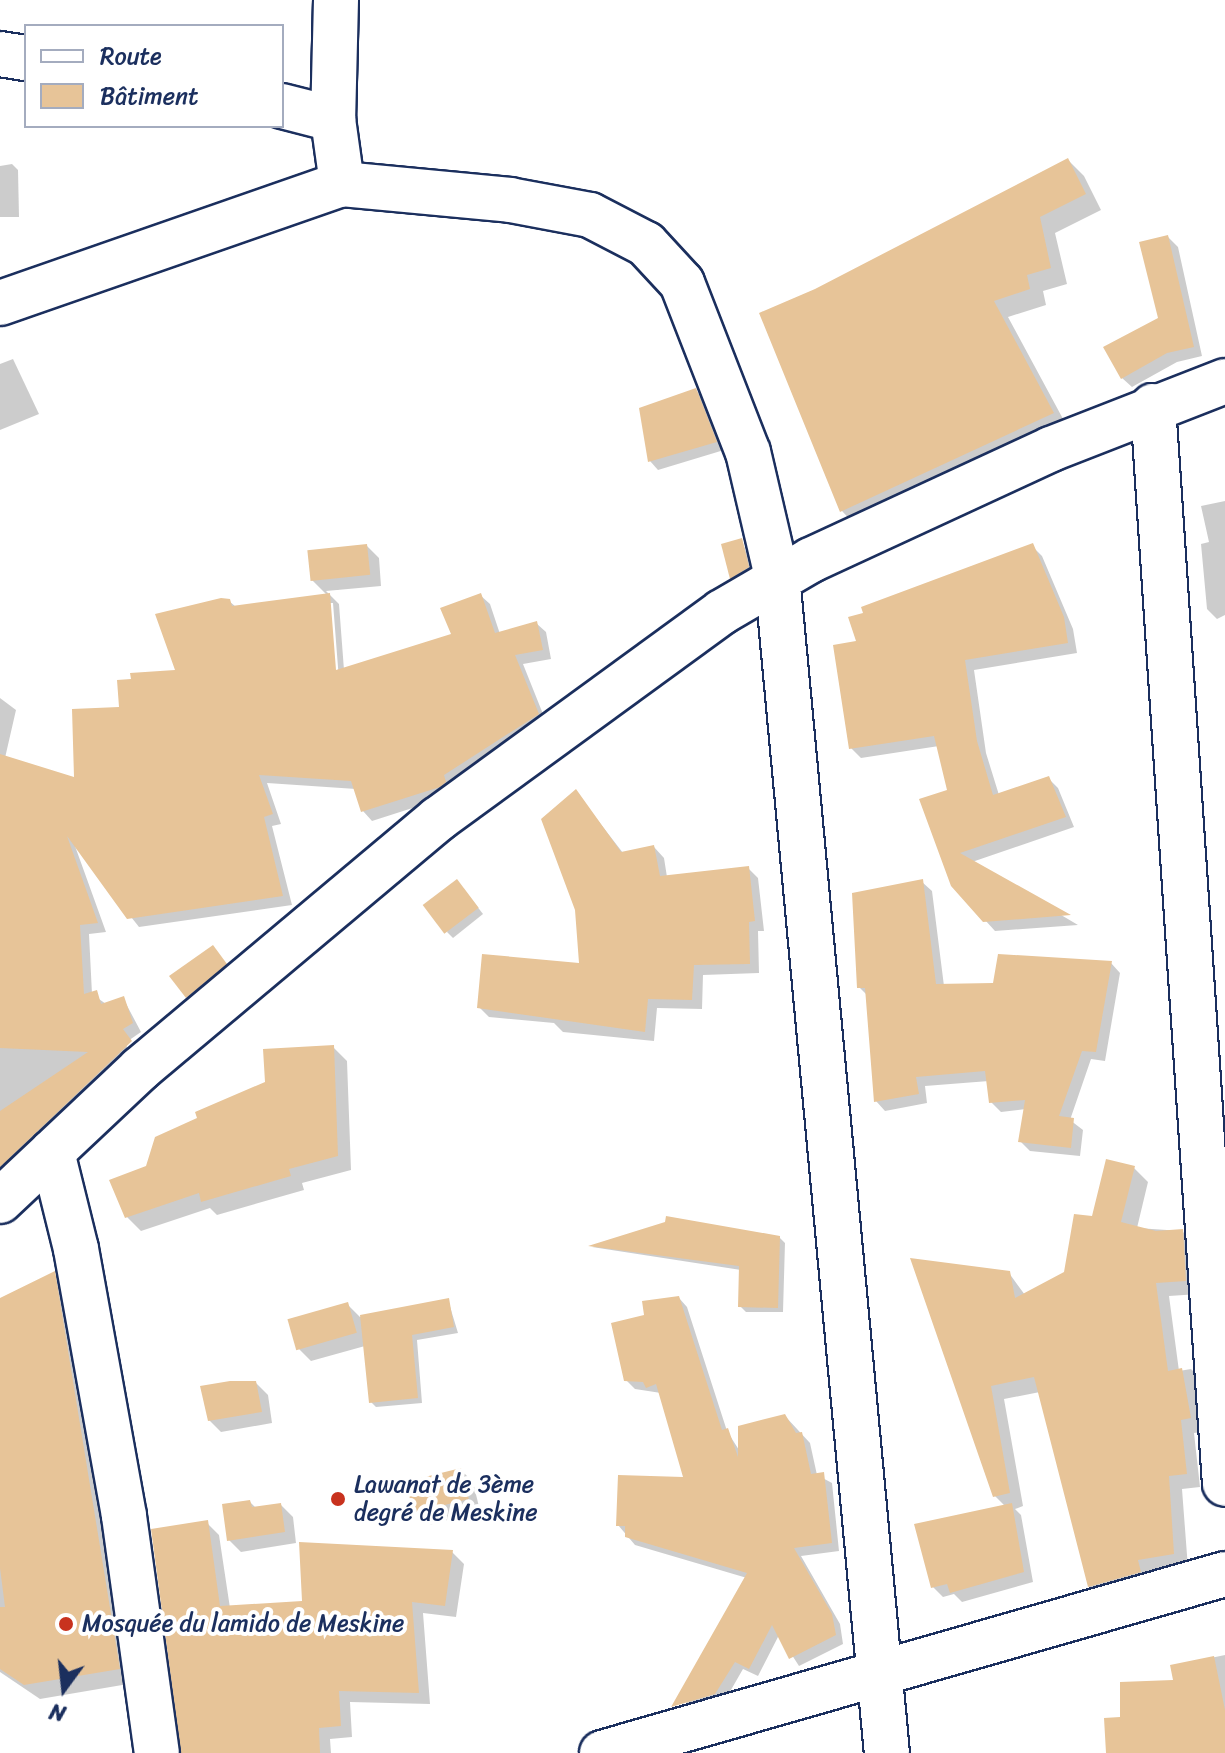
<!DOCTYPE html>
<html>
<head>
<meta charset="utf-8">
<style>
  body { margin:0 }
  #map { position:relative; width:1225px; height:1753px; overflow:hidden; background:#fff; font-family:Sriracha,sans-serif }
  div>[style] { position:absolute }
  .shadow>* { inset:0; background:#0003 }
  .building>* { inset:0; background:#e7c498; transform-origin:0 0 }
  .roads { filter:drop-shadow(2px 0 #1b2f5e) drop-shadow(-2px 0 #1b2f5e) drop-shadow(0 2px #1b2f5e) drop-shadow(0 -2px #1b2f5e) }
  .street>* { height:44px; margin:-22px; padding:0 22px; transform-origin:22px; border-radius:22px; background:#fff }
  .secondary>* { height:44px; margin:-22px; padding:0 22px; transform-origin:22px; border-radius:22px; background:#fff }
  .dots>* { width:22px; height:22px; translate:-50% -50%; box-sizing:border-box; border:4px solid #fff; border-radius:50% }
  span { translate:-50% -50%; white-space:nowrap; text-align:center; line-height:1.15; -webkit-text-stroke:8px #fff; paint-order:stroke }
  .poi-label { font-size:24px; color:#1b2f5e }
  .left { translate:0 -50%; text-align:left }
  .legend { position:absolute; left:24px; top:24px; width:260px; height:104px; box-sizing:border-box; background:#fff; border:2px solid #a4acbf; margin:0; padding:10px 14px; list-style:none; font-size:24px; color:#1b2f5e }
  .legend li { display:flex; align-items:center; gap:16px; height:40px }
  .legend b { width:40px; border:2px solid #a4acbf }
  .north { position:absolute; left:24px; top:1649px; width:80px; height:80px; -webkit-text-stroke:6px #fff; paint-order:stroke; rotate:195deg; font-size:22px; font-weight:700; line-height:32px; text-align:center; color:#1b2f5e }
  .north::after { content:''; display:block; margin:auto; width:28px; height:36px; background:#1b2f5e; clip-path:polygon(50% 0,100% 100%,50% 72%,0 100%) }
</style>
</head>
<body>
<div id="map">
  <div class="shadow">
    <div style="clip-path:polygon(1068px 160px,1084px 176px,1101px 210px,1055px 233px,1067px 284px,1043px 291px,1046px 305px,1008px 317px,1069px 430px,858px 528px,842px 511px,762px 314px,816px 291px)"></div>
    <div style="clip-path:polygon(12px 164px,18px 170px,19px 217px,0 217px,0 166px)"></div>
    <div style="clip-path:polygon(1168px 237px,1178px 247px,1202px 356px,1177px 362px,1132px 387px,1122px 378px,1160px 319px)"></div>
    <div style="clip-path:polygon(13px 359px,39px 414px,0 430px,0 364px)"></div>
    <div style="clip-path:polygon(696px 391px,705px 400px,724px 450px,658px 470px,650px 461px)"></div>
    <div style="clip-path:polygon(1225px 501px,1225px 615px,1217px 619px,1207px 609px,1201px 544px,1209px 542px,1201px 506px)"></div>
    <div style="clip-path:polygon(742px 541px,754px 573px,737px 583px,731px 578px)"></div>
    <div style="clip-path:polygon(evenodd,367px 546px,379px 558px,381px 586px,326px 591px,339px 604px,344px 670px,453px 635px,480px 595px,490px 604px,500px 634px,536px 623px,546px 632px,551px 659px,523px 664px,547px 724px,450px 796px,372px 821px,363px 811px,356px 789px,267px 783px,281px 824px,272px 826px,292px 905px,139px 927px,75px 846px,106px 932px,89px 934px,92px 994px,106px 1004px,123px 998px,141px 1032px,125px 1043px,133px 1059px,0 1188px,0 698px,16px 710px,5px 758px,76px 780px,121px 709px,178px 671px,229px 601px,236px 607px,327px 595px,312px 580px,367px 546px,329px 603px,333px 603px,339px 680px,335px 680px,329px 603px)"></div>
    <div style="clip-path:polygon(1032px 546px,1042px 556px,1073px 629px,1077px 653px,974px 670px,986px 753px,999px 795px,1048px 778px,1058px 788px,1074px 827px,972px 862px,1078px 925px,995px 931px,953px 885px,950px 791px,939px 746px,861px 758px,851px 748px,858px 643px)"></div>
    <div style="clip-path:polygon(576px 792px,623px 853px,654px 847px,664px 858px,667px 877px,748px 868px,758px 878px,764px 931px,758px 931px,759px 973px,703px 975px,702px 1009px,657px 1008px,654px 1041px,563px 1032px,554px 1023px,489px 1017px,479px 1007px,582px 965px)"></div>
    <div style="clip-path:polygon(922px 882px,932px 891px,944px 986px,995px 985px,1111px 963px,1120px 973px,1105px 1061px,1091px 1059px,1070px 1120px,1083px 1130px,1080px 1156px,1030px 1151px,1021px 1142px,1026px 1109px,1001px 1112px,991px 1102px,989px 1081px,925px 1086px,927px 1103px,885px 1111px,876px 1101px,868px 996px,859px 987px)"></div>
    <div style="clip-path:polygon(463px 888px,483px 914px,453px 938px,447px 932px)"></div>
    <div style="clip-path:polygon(213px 948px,237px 977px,199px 1008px,187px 997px)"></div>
    <div style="clip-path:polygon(333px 1047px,347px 1061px,351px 1170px,302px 1183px,304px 1190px,217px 1215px,210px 1208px,141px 1231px,127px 1217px,148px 1167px,267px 1084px)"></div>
    <div style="clip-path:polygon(1134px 1168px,1148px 1182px,1137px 1228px,1182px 1231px,1196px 1245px,1199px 1294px,1169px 1296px,1179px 1371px,1191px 1369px,1205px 1383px,1209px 1431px,1194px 1433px,1200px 1487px,1182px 1489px,1188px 1568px,1103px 1600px,1089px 1586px,1040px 1392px,1004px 1399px,1023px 1506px,1015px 1509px,1021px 1515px,1033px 1582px,962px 1602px,954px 1594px,943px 1597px,933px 1587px,1006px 1507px,995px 1496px,913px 1261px,1009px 1273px,1025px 1295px,1066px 1273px,1093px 1218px)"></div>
    <div style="clip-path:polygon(667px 1224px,779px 1237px,785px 1243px,783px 1312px,746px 1312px,740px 1306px,741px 1270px,592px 1247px)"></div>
    <div style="clip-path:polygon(54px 1274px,69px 1288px,134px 1683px,40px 1699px,0 1672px,0 1300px)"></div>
    <div style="clip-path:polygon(679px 1298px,687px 1307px,727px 1431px,739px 1450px,785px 1416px,810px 1443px,817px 1475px,832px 1483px,839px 1551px,801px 1556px,840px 1624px,843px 1644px,799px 1666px,779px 1635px,758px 1676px,743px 1669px,724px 1702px,694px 1711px,686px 1702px,747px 1578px,635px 1545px,618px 1525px,685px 1479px,661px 1393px,635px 1389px,626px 1380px,647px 1317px)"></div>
    <div style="clip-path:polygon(448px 1300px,458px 1333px,417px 1340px,422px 1403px,376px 1407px,371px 1402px,365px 1346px,311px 1361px,299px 1349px,347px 1304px,360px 1317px)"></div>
    <div style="clip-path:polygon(256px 1383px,268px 1395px,272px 1423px,221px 1432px,209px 1420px)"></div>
    <div style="clip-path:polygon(461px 1470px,473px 1482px,480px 1511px,429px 1525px,417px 1513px)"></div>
    <div style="clip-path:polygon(250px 1502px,256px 1508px,281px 1505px,293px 1517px,296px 1543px,241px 1552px,229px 1540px)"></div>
    <div style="clip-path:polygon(207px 1523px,219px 1535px,230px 1608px,304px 1603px,452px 1552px,464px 1564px,456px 1617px,423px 1613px,430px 1704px,350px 1702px,352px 1737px,330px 1739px,331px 1753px,183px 1753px)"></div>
    <div style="clip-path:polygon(1225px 1655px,1225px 1753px,1109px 1753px,1122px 1719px,1176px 1682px,1172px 1666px)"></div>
  </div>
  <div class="building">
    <div style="clip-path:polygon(1068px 158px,1086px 194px,1040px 217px,1051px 268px,1027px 275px,1030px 289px,994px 301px,1054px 413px,840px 512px,759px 313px,815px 289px)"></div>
    <div style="clip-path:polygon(1168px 235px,1194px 347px,1167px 353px,1121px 379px,1103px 347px,1158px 318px,1139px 242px)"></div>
    <div style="clip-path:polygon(696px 388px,717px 442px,648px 462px,639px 408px)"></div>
    <div style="clip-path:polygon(742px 538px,749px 567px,730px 579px,721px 544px)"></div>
    <div style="clip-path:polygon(1033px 543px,1064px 617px,1068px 643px,965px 660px,977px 741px,993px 795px,1049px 776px,1066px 817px,960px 853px,1071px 915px,983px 922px,951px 886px,919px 799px,947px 790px,934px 736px,849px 749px,833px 645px,856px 641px,848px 617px,863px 613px,861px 607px)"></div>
    <div style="left:367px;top:544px;width:31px;height:60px;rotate:84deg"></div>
    <div style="clip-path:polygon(330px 593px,336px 670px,451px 634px,440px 608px,481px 593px,495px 633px,537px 621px,543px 650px,515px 655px,539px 714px,444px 775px,446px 782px,440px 787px,361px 812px,351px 781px,259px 775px,273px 814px,264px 817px,283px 896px,127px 919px,67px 836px,98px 923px,80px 925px,84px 994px,97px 990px,101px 1004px,124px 996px,133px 1023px,123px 1029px,132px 1041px,0 1167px,0 1111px,88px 1052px,0 1048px,0 754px,74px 777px,72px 709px,119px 707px,117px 680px,131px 679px,130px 673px,175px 670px,155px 614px,221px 598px,230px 599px,232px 606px)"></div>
    <div style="clip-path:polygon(576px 789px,621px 852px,654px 845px,660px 876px,749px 866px,755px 921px,749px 922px,750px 964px,694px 965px,692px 1000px,648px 999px,645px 1032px,477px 1008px,482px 954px,579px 963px,575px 910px,541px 819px)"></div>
    <div style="left:457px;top:879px;width:36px;height:43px;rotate:53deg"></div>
    <div style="clip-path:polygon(923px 879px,936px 984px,993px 983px,998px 954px,1112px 961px,1096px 1052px,1082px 1051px,1059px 1116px,1074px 1118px,1071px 1148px,1018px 1142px,1025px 1100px,989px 1103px,985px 1071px,916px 1077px,919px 1094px,874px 1102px,865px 988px,857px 988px,852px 893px)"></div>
    <div style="clip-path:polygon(213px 945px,227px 964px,186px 998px,169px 976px)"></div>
    <div style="clip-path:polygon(334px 1045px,338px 1156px,289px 1169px,291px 1176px,201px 1202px,199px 1193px,125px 1218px,109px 1180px,146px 1166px,155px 1137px,197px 1118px,195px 1112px,265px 1082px,263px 1049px)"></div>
    <div style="clip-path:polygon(1106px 1159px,1135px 1166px,1121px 1222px,1156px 1231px,1183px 1229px,1186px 1281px,1156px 1283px,1168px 1371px,1182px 1368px,1191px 1418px,1181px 1420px,1187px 1474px,1169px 1476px,1174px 1554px,1138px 1560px,1141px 1572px,1088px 1587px,1034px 1377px,991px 1386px,1010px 1493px,993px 1497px,910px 1258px,1010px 1271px,1015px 1298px,1064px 1272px,1074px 1214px,1092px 1216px)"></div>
    <div style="clip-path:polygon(666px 1216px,780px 1236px,778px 1308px,738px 1307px,739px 1266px,588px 1246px,665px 1222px)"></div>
    <div style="clip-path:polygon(55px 1271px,120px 1669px,24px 1685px,0 1669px,0 1607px,5px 1607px,0 1568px,0 1298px)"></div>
    <div style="clip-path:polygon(679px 1296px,722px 1430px,728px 1428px,738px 1457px,738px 1426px,785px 1414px,796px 1433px,802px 1432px,811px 1474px,824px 1472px,832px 1543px,794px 1548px,832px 1614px,836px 1635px,789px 1659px,772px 1625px,749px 1669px,735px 1662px,715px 1694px,671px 1707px,747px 1573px,625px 1537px,625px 1526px,616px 1526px,618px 1475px,683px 1477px,656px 1384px,646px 1388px,643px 1382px,624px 1381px,611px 1323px,644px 1315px,642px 1301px)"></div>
    <div style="clip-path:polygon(449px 1298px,454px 1327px,412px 1335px,418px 1398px,369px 1403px,360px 1315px)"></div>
    <div style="left:348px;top:1302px;width:32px;height:63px;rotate:74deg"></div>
    <div style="clip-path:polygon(230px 1381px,256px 1381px,262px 1412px,208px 1421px,200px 1386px)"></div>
    <div style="left:461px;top:1468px;width:32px;height:57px;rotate:76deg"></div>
    <div style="clip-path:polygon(250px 1500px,252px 1507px,281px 1503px,285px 1532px,227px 1541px,222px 1504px)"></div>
    <div style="clip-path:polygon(1012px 1503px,1024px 1572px,950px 1593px,947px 1584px,931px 1588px,914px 1524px)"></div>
    <div style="clip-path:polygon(208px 1520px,220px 1606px,302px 1601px,299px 1542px,453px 1550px,445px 1606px,412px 1602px,419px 1693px,339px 1691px,341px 1726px,319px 1728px,320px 1753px,181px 1753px,151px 1529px)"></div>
    <div style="clip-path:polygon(1214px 1656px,1225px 1710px,1225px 1753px,1106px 1753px,1104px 1718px,1120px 1717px,1120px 1682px,1173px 1680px,1170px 1665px)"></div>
  </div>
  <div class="roads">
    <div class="street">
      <div style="left:336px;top:0;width:119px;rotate:91.4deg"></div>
      <div style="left:333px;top:119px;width:66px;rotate:82.1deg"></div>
      <div style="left:0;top:54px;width:26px;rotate:9deg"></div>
      <div style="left:282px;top:106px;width:53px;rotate:14.3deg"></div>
      <div style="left:0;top:303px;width:362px;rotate:-19.2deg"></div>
      <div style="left:342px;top:184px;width:169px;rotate:5.4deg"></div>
      <div style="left:510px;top:200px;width:81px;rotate:10.6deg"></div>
      <div style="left:590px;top:215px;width:63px;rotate:27.4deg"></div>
      <div style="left:646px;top:244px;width:53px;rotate:47.3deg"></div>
      <div style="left:682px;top:283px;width:181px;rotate:68.7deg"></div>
      <div style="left:748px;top:452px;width:128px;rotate:76.9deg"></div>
      <div style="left:777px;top:577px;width:1181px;rotate:84.66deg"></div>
      <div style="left:1153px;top:406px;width:1080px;rotate:86.18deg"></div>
      <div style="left:52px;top:1152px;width:100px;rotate:76.1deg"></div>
      <div style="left:76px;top:1249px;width:271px;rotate:79.8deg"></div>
      <div style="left:124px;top:1516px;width:239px;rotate:82.1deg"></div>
      <div style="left:602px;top:1753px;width:648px;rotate:-16.03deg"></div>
    </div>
    <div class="secondary">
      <div style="left:0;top:1201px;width:192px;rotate:-43.3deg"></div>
      <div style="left:140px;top:1069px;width:389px;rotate:-40deg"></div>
      <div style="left:438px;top:819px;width:351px;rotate:-36.1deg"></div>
      <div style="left:722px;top:612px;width:103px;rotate:-30.3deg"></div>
      <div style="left:811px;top:560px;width:264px;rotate:-24.8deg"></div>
      <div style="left:1051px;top:449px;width:187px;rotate:-21.3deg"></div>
    </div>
  </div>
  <div class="dots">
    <div style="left:338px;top:1499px;background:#c8321e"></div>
    <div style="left:66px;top:1624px;background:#c8321e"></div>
  </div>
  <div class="poi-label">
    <span class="left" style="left:354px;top:1499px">Lawanat de 3ème<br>degré de Meskine</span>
    <span class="left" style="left:82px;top:1624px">Mosquée du lamido de Meskine</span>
  </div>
  <ul class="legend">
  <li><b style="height:10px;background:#fff"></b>Route</li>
  <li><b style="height:22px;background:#e7c498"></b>Bâtiment</li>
  </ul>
  <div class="north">N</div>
</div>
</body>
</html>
